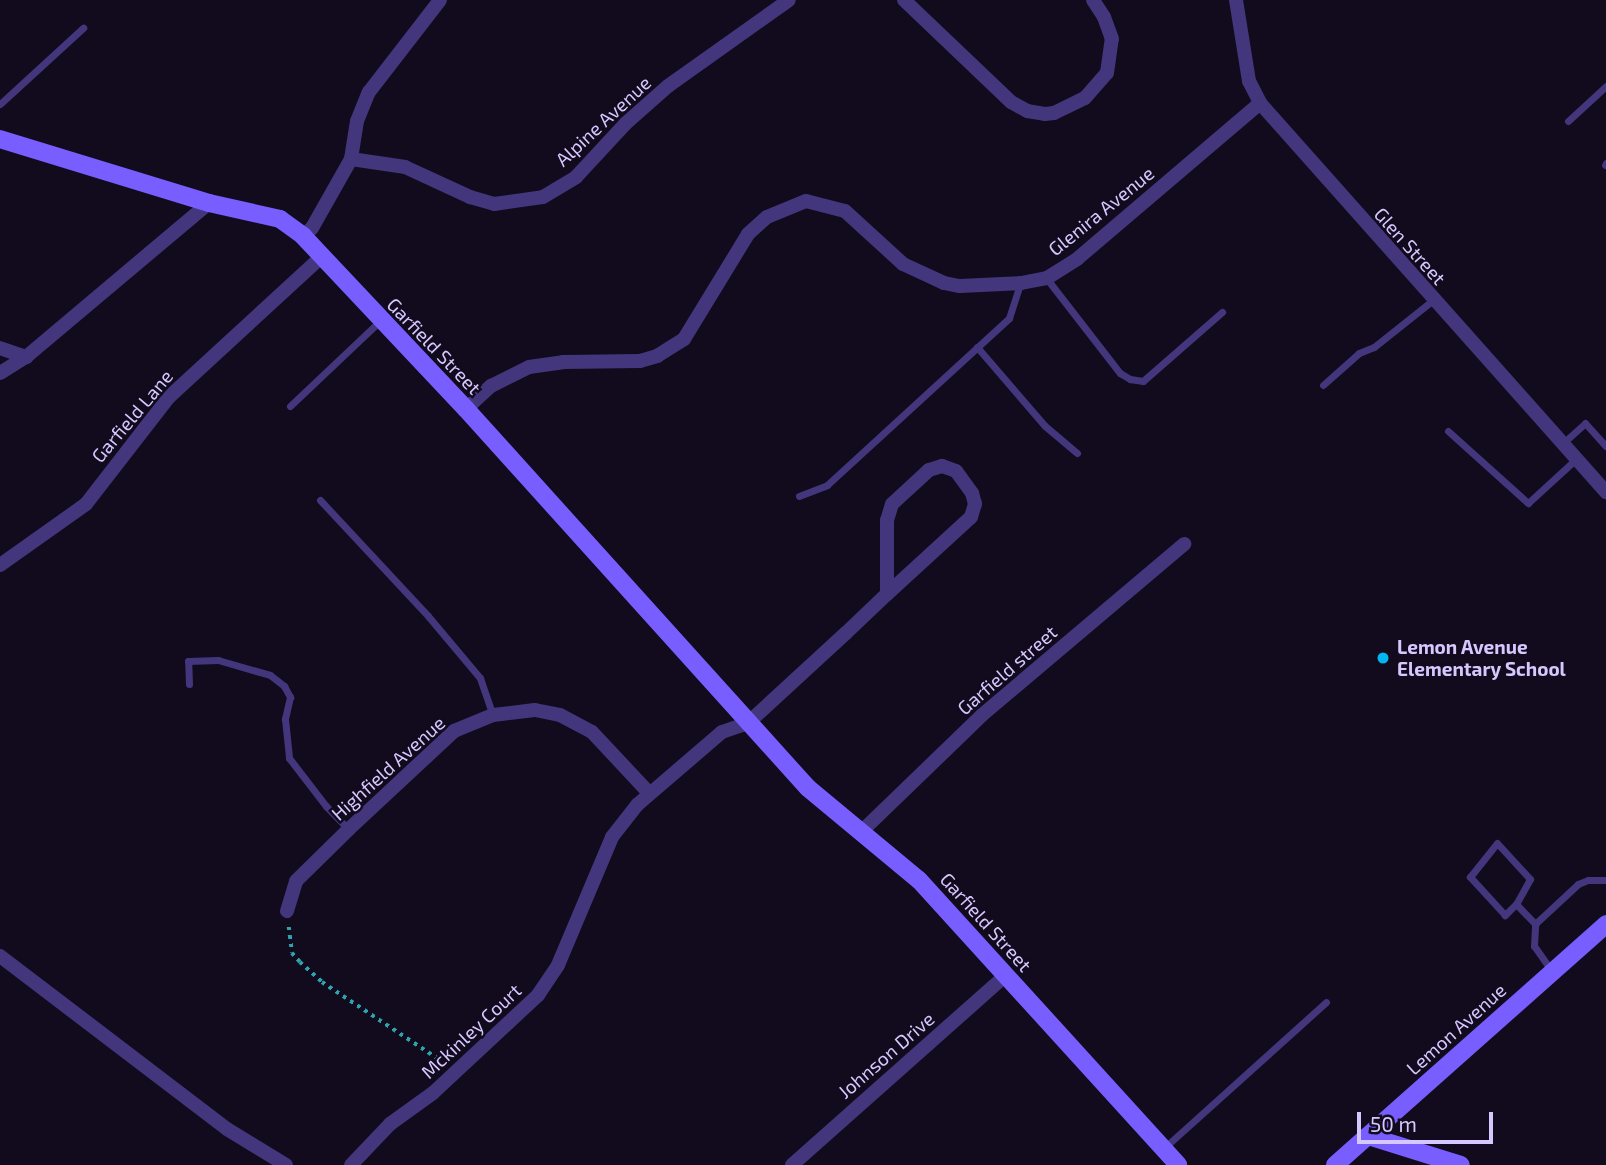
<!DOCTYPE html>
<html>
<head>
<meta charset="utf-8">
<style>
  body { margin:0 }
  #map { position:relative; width:1606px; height:1165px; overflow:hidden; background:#110b1d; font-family:"Exo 2",sans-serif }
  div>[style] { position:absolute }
  .path>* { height:3.5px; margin-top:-1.75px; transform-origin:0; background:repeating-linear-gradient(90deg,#2da3ae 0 3.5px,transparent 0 8.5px) }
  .lane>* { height:7px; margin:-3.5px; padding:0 3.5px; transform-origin:3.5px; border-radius:3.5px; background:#43367c }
  .street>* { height:14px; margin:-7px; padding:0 7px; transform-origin:7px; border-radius:7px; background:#43367c }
  .secondary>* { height:18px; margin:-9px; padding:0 9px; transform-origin:9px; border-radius:9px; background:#795eff }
  .dots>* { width:19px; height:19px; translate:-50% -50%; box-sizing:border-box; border:4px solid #110b1d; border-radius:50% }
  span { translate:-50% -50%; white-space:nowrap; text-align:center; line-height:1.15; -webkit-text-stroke:5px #110b1d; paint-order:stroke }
  .street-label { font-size:19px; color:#d6c7ff }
  .poi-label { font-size:19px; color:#d6c7ff; font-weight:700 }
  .left { translate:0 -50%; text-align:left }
  .scale { position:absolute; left:1357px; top:1112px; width:136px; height:32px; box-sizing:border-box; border:4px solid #d6c7ff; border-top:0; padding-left:9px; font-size:21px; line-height:24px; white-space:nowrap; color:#d6c7ff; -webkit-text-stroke:5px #110b1d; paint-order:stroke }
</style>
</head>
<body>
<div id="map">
  <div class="path">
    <div style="left:289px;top:927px;width:26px;rotate:83deg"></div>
    <div style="left:292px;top:953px;width:12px;rotate:48deg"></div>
    <div style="left:300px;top:962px;width:30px;rotate:42deg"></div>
    <div style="left:322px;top:982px;width:141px;rotate:33.5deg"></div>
  </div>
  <div class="lane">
    <div style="left:0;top:104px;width:113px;rotate:-42.5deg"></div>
    <div style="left:1568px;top:121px;width:52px;rotate:-42.6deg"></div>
    <div style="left:1605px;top:165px;width:2px;rotate:-63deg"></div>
    <div style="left:1047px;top:279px;width:119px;rotate:52.2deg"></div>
    <div style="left:1120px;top:373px;width:12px;rotate:31deg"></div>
    <div style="left:1130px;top:379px;width:13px;rotate:9deg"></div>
    <div style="left:1143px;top:381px;width:105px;rotate:-41.1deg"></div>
    <div style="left:977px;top:347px;width:104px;rotate:49.3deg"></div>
    <div style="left:1045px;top:426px;width:42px;rotate:40.2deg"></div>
    <div style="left:1323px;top:385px;width:48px;rotate:-41.6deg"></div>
    <div style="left:1359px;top:353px;width:16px;rotate:-22deg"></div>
    <div style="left:1374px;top:347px;width:75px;rotate:-38.5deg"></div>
    <div style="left:290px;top:406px;width:124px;rotate:-43.4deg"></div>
    <div style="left:1448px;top:431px;width:108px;rotate:42deg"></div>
    <div style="left:1528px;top:503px;width:65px;rotate:-42.5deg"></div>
    <div style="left:1562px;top:444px;width:31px;rotate:-42deg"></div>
    <div style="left:1585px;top:423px;width:31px;rotate:48deg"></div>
    <div style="left:799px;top:496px;width:30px;rotate:-21deg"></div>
    <div style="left:827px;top:485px;width:247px;rotate:-42.5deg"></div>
    <div style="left:1009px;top:318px;width:36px;rotate:-72deg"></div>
    <div style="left:320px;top:500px;width:158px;rotate:47deg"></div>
    <div style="left:428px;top:616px;width:81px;rotate:50deg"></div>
    <div style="left:480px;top:678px;width:39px;rotate:71deg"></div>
    <div style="left:189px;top:684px;width:23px;rotate:-92deg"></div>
    <div style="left:188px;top:661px;width:30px;rotate:-2deg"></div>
    <div style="left:218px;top:660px;width:54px;rotate:16.1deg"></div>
    <div style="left:270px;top:675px;width:18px;rotate:38deg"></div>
    <div style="left:284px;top:686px;width:13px;rotate:61deg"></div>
    <div style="left:290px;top:697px;width:23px;rotate:103deg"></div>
    <div style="left:285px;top:719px;width:39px;rotate:84deg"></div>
    <div style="left:289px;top:758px;width:61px;rotate:52.4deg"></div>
    <div style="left:326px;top:806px;width:32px;rotate:46deg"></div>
    <div style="left:1516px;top:904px;width:16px;rotate:135deg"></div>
    <div style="left:1505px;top:915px;width:52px;rotate:-132.6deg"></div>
    <div style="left:1470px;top:877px;width:43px;rotate:-51.5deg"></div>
    <div style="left:1497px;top:843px;width:49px;rotate:47.5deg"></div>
    <div style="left:1530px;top:879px;width:29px;rotate:119deg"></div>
    <div style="left:1516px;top:904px;width:28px;rotate:46deg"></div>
    <div style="left:1551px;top:970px;width:29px;rotate:-125deg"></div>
    <div style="left:1534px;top:946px;width:22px;rotate:-87deg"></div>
    <div style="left:1535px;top:924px;width:59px;rotate:-42.9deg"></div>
    <div style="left:1578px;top:884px;width:11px;rotate:-22deg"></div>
    <div style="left:1588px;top:880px;width:18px"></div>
    <div style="left:1164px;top:1148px;width:218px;rotate:-42deg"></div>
  </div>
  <div class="street">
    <div style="left:904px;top:0;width:148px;rotate:43.6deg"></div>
    <div style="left:1011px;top:102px;width:18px;rotate:29deg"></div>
    <div style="left:1027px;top:111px;width:18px;rotate:9deg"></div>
    <div style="left:1045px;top:114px;width:9px;rotate:-6deg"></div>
    <div style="left:1054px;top:113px;width:34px;rotate:-26deg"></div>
    <div style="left:1085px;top:98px;width:33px;rotate:-49deg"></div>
    <div style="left:1107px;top:73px;width:34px;rotate:-82deg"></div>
    <div style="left:1112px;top:39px;width:23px;rotate:-110deg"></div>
    <div style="left:1104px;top:17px;width:20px;rotate:-123deg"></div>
    <div style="left:1236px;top:0;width:82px;rotate:80.9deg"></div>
    <div style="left:1249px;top:81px;width:25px;rotate:63deg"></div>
    <div style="left:1260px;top:103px;width:521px;rotate:48.35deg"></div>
    <div style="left:351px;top:159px;width:55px;rotate:8.4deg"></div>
    <div style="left:405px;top:167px;width:72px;rotate:24.8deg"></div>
    <div style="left:470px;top:197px;width:25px;rotate:16deg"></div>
    <div style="left:494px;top:204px;width:49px;rotate:-8.1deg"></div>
    <div style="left:543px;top:197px;width:39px;rotate:-31deg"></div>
    <div style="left:576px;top:177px;width:72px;rotate:-47.2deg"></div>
    <div style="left:625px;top:124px;width:57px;rotate:-41.5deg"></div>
    <div style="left:668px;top:86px;width:148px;rotate:-35.4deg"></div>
    <div style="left:303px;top:236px;width:12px;rotate:-42deg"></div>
    <div style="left:312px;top:228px;width:79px;rotate:-60.5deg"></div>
    <div style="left:351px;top:159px;width:38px;rotate:-81deg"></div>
    <div style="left:357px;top:121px;width:31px;rotate:-68deg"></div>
    <div style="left:369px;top:92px;width:116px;rotate:-52.3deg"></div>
    <div style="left:0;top:348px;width:28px;rotate:19deg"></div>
    <div style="left:0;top:373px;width:31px;rotate:-32deg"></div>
    <div style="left:26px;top:357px;width:239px;rotate:-40.1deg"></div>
    <div style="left:466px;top:409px;width:34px;rotate:-43deg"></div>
    <div style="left:491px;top:386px;width:42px;rotate:-26.6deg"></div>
    <div style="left:529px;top:367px;width:34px;rotate:-8deg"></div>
    <div style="left:563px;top:362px;width:77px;rotate:-0.7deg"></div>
    <div style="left:640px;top:361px;width:18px;rotate:-16deg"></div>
    <div style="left:657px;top:356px;width:32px;rotate:-32deg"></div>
    <div style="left:684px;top:339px;width:123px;rotate:-58.6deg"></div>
    <div style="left:748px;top:234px;width:25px;rotate:-42deg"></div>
    <div style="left:767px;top:217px;width:42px;rotate:-22.3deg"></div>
    <div style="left:806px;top:201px;width:40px;rotate:14.4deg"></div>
    <div style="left:845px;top:211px;width:79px;rotate:42.4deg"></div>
    <div style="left:903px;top:264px;width:45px;rotate:24.9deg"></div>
    <div style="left:944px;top:283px;width:16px;rotate:11deg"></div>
    <div style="left:960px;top:286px;width:61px;rotate:-2.8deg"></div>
    <div style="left:1021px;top:283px;width:26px;rotate:-11deg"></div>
    <div style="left:1047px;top:278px;width:36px;rotate:-32deg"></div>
    <div style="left:1077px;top:259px;width:240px;rotate:-40.4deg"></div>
    <div style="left:0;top:565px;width:105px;rotate:-35.3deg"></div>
    <div style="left:86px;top:504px;width:135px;rotate:-52.2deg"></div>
    <div style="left:169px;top:397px;width:207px;rotate:-42.6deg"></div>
    <div style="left:861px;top:832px;width:168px;rotate:-44deg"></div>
    <div style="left:982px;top:715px;width:265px;rotate:-40.2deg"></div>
    <div style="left:287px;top:911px;width:31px;rotate:-73deg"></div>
    <div style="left:296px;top:881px;width:74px;rotate:-44.5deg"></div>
    <div style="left:349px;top:829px;width:144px;rotate:-43deg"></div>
    <div style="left:454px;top:731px;width:42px;rotate:-22.3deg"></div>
    <div style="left:493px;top:715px;width:42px;rotate:-6.8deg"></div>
    <div style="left:535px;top:710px;width:25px;rotate:11deg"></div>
    <div style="left:560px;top:715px;width:36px;rotate:28deg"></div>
    <div style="left:592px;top:732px;width:83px;rotate:46.9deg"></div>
    <div style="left:0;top:956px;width:285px;rotate:37.3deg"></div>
    <div style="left:227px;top:1129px;width:69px;rotate:31.4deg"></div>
    <div style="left:351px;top:1165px;width:57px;rotate:-46.4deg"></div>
    <div style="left:390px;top:1124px;width:53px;rotate:-35.8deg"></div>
    <div style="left:433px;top:1093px;width:144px;rotate:-43deg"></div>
    <div style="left:538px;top:995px;width:36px;rotate:-56deg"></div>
    <div style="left:558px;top:965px;width:139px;rotate:-67.1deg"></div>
    <div style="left:612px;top:837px;width:41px;rotate:-52deg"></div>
    <div style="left:637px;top:805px;width:112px;rotate:-40.7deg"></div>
    <div style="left:722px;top:732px;width:28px;rotate:-19deg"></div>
    <div style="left:748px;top:723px;width:133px;rotate:-42.6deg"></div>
    <div style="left:846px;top:633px;width:57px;rotate:-43.6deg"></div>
    <div style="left:887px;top:594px;width:114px;rotate:-42.5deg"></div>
    <div style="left:971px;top:517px;width:14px;rotate:-73deg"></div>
    <div style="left:975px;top:504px;width:11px;rotate:-105deg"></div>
    <div style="left:972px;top:493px;width:27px;rotate:-126deg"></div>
    <div style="left:956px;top:471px;width:15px;rotate:-160deg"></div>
    <div style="left:942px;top:466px;width:14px;rotate:163deg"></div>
    <div style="left:929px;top:470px;width:50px;rotate:137.4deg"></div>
    <div style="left:892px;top:504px;width:17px;rotate:107deg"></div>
    <div style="left:887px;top:520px;width:74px;rotate:90deg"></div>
    <div style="left:792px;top:1165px;width:286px;rotate:-41.6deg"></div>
  </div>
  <div class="secondary">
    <div style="left:0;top:139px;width:219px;rotate:17deg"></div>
    <div style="left:209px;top:203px;width:73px;rotate:12.7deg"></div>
    <div style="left:280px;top:219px;width:29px;rotate:36deg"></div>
    <div style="left:303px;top:236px;width:238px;rotate:46.7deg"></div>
    <div style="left:466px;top:409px;width:510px;rotate:47.94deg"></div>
    <div style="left:808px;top:788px;width:144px;rotate:39.7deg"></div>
    <div style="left:919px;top:880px;width:385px;rotate:47.7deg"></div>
    <div style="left:1368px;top:1136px;width:97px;rotate:17.3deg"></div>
    <div style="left:1335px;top:1165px;width:363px;rotate:-41.6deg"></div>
  </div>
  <div class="dots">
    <div style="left:1383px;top:658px;background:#00b7f2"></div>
  </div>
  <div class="street-label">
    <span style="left:603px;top:121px;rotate:-43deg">Alpine Avenue</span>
    <span style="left:1101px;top:211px;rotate:-39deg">Glenira Avenue</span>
    <span style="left:1410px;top:246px;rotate:48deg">Glen Street</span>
    <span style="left:434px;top:346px;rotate:46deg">Garfield Street</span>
    <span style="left:132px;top:416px;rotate:-50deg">Garfield Lane</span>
    <span style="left:1007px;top:670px;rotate:-41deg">Garfield street</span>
    <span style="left:388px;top:768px;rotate:-42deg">Highfield Avenue</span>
    <span style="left:986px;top:922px;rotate:48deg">Garfield Street</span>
    <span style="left:1456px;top:1029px;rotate:-42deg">Lemon Avenue</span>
    <span style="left:471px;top:1031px;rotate:-43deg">Mckinley Court</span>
    <span style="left:886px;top:1055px;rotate:-41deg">Johnson Drive</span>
  </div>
  <div class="poi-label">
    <span class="left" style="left:1397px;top:658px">Lemon Avenue<br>Elementary School</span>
  </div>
  <div class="scale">50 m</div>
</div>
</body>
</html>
